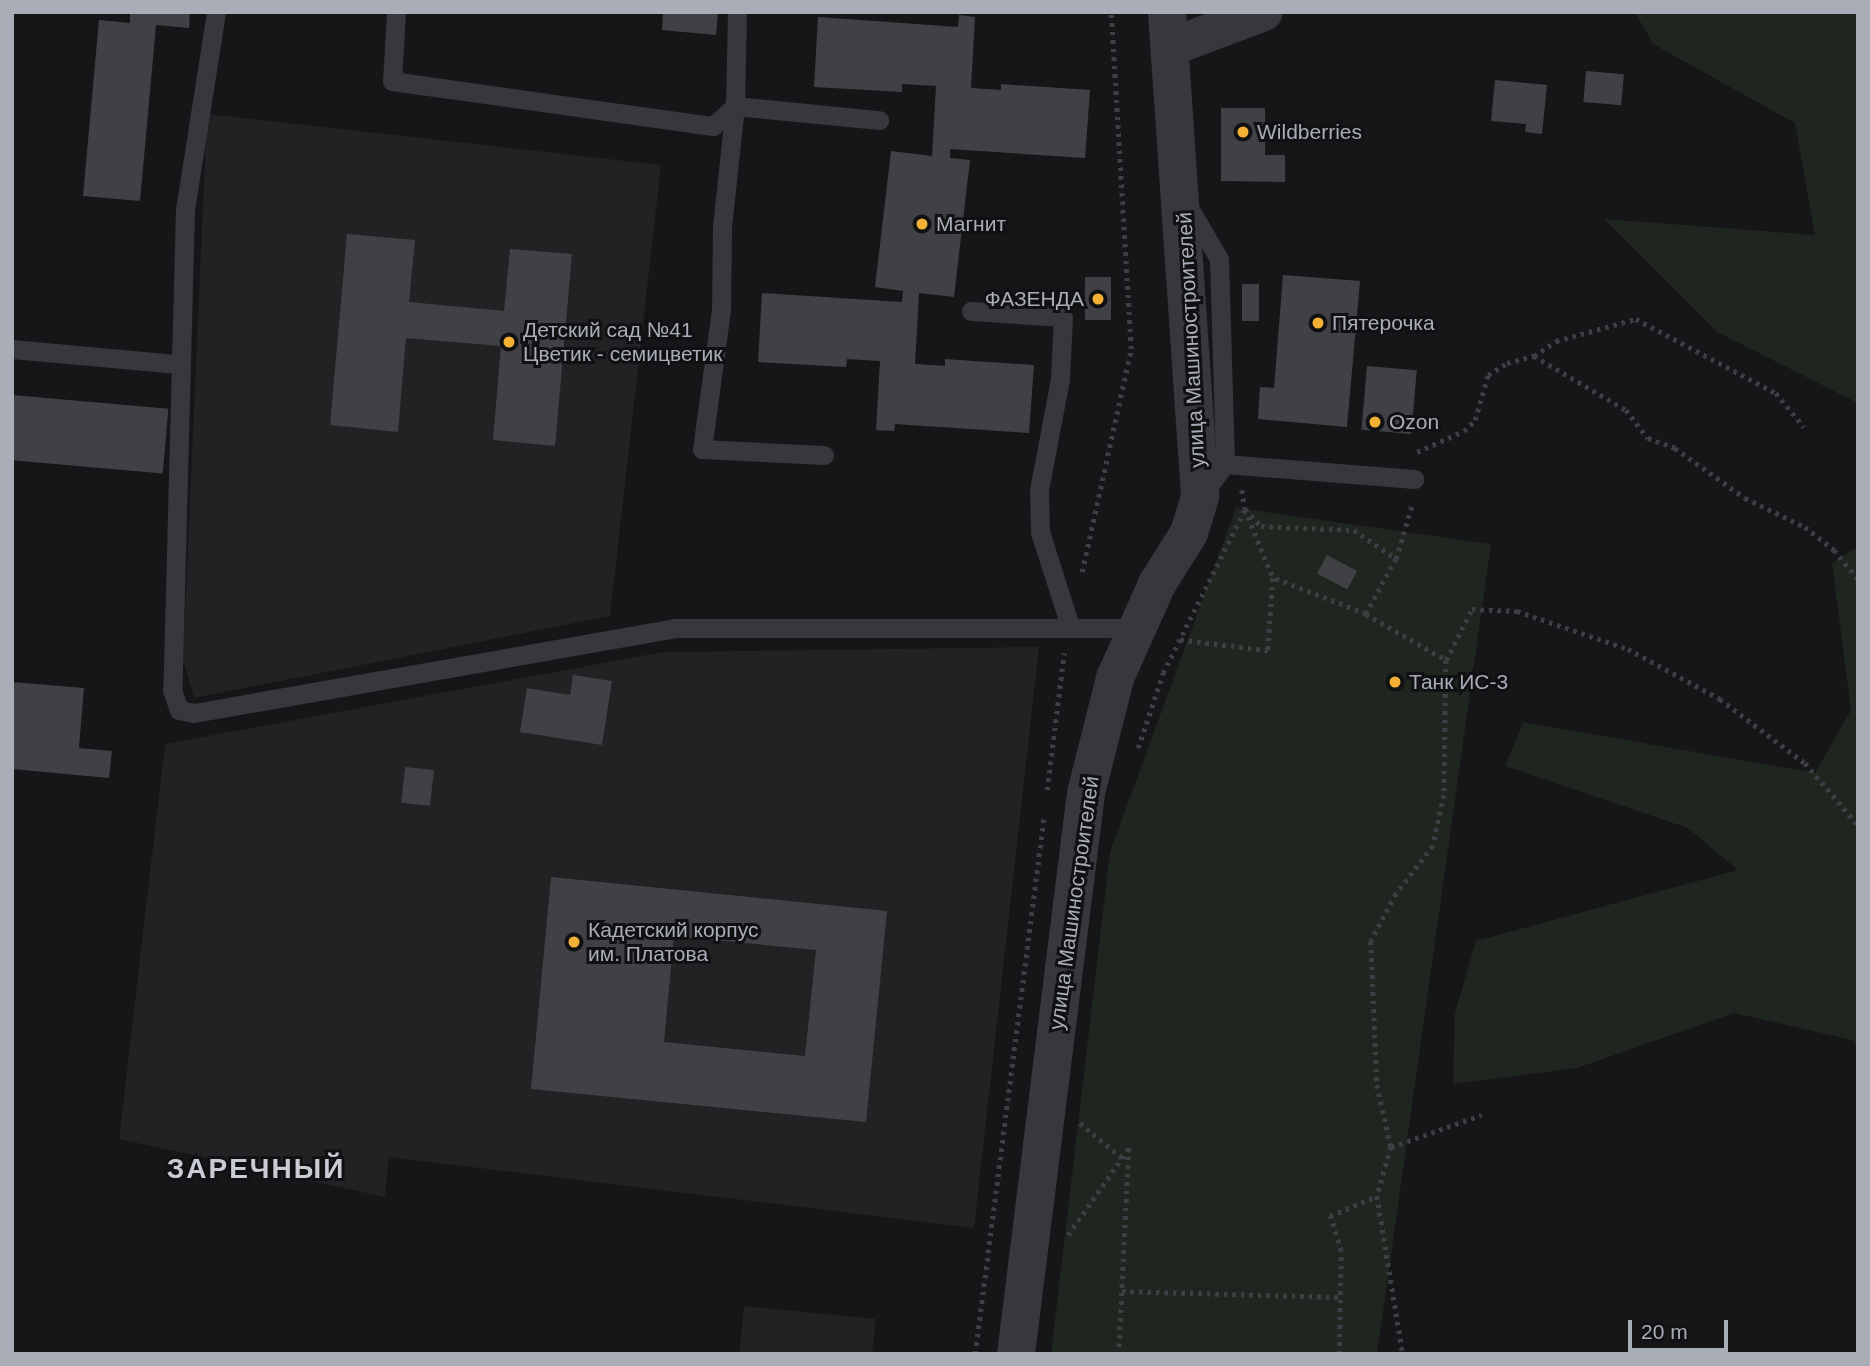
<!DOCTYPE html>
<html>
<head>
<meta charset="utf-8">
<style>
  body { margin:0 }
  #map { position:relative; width:1870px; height:1366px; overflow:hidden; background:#161618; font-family:Helvetica,sans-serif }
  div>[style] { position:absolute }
  .built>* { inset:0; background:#222225 }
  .green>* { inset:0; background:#1e261f }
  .building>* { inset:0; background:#404145; transform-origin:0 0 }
  .path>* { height:4.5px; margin-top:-2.25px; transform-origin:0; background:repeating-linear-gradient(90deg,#3d3f44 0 3.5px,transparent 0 8.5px) }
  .service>* { height:19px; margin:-9.5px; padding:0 9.5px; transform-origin:9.5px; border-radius:9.5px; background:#37383d }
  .minor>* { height:38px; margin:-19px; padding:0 19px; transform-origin:19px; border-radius:19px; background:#37383d }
  .dots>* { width:19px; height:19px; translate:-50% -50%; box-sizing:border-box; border:4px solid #111113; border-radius:50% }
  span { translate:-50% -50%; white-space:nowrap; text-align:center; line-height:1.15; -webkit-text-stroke:6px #111113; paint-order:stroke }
  .poi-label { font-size:21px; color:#a8adb8 }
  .left { translate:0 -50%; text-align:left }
  .right { translate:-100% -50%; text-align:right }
  .street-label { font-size:21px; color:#a8adb8 }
  .district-label { font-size:28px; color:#c9ccd4; font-weight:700; letter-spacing:2px }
  .frame { position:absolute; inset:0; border:14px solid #a8adb8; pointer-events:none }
  .scale { position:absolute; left:1628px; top:1320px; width:100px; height:32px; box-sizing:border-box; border:4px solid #a8adb8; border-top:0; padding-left:9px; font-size:21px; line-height:24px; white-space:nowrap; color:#a8adb8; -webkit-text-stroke:5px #111113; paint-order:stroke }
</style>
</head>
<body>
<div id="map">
  <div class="built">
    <div style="clip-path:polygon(207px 114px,661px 165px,610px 616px,194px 698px,183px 660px)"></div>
    <div style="clip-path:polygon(1039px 647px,974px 1228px,389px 1157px,385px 1197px,119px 1139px,165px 744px,663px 652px)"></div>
    <div style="clip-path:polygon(744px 1306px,876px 1319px,872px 1354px,739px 1354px)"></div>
  </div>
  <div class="green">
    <div style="clip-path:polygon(1635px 12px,1858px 12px,1858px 403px,1717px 332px,1604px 219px,1815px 235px,1795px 123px,1653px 44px)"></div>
    <div style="clip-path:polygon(1236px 508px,1491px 544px,1377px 1354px,1051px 1354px,1110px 852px)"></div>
    <div style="clip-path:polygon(1858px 547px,1858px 1046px,1852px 1040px,1734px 1013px,1577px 1068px,1453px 1084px,1455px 1013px,1476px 941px,1738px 870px,1688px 828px,1505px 766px,1523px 722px,1815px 773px,1851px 710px,1832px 563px)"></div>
  </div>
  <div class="building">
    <div style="clip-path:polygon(130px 12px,190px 12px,189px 28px,156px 25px,140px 201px,83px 196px,99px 20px,130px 23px)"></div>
    <div style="clip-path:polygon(663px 12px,718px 12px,716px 35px,662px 30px)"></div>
    <div style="clip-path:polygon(959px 15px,975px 17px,971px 88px,1001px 90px,1001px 84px,1090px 90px,1085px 158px,950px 149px,950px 158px,970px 160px,954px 297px,919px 293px,915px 364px,945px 366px,945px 359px,1034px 365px,1029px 433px,895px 424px,894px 431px,876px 430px,880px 361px,847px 359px,846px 367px,758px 362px,762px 293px,902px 302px,903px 291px,875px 287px,891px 151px,932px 156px,936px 86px,902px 84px,902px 92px,814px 87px,818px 17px,958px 27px)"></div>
    <div style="left:1586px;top:71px;width:38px;height:31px;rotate:5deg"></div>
    <div style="clip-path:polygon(1495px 80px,1547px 85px,1542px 134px,1525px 132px,1526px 124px,1491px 121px)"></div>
    <div style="clip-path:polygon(1221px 108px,1265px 108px,1265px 155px,1285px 155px,1285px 182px,1221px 181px)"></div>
    <div style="clip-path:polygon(347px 234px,415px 240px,409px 302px,504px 311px,510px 249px,572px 254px,555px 446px,493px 440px,501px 346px,406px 338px,398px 432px,330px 425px)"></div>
    <div style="clip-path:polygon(1283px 275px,1360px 281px,1347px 427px,1258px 419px,1260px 387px,1274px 388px)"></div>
    <div style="left:1085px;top:277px;width:26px;height:43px"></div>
    <div style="left:1242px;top:284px;width:17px;height:37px"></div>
    <div style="left:1367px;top:366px;width:50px;height:64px;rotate:5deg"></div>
    <div style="left:12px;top:395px;width:157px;height:65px;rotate:5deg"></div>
    <div style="left:1327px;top:555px;width:34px;height:21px;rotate:28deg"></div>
    <div style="clip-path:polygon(573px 675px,612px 681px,602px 745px,520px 732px,527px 688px,570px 695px)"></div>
    <div style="clip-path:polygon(12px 682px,84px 688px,79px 748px,112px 751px,109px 778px,12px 769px)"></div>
    <div style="left:405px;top:767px;width:29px;height:36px;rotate:6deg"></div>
    <div style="clip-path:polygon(evenodd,551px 877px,887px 911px,866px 1122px,531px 1089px,551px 877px,674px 936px,816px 950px,805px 1056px,664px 1042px,674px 936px)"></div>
  </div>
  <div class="path">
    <div style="left:1534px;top:356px;width:27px;rotate:-34deg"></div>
    <div style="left:1556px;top:341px;width:83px;rotate:-15.4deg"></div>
    <div style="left:1636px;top:319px;width:158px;rotate:27.9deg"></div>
    <div style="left:1776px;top:393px;width:44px;rotate:50.5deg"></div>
    <div style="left:1417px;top:452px;width:51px;rotate:-24.1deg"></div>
    <div style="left:1464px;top:431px;width:16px;rotate:-45deg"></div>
    <div style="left:1475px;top:420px;width:47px;rotate:-73.9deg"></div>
    <div style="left:1488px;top:375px;width:22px;rotate:-32deg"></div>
    <div style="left:1507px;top:363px;width:28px;rotate:-15deg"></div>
    <div style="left:1534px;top:356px;width:107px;rotate:30.4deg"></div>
    <div style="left:1626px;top:410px;width:36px;rotate:52deg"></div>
    <div style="left:1648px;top:438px;width:29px;rotate:20deg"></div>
    <div style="left:1675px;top:448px;width:86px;rotate:35.5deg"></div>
    <div style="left:1745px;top:498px;width:67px;rotate:25.8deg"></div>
    <div style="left:1805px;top:527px;width:37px;rotate:38deg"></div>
    <div style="left:1834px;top:550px;width:38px;rotate:50deg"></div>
    <div style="left:1242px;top:490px;width:19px;rotate:81deg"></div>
    <div style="left:1245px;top:509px;width:74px;rotate:67.9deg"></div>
    <div style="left:1396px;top:559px;width:56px;rotate:-73.5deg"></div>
    <div style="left:1082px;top:572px;width:228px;rotate:-77.6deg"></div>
    <div style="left:1131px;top:349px;width:338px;rotate:-93.4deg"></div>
    <div style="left:1366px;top:614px;width:92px;rotate:29.9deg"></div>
    <div style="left:1446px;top:660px;width:135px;rotate:90.8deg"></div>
    <div style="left:1444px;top:795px;width:52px;rotate:102.2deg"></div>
    <div style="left:1433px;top:846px;width:61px;rotate:127.6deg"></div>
    <div style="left:1396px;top:894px;width:53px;rotate:118deg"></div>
    <div style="left:1371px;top:941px;width:144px;rotate:87.6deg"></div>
    <div style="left:1377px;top:1085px;width:64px;rotate:77.3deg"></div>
    <div style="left:1391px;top:1147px;width:51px;rotate:105.9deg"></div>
    <div style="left:1446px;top:660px;width:57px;rotate:-63deg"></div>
    <div style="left:1472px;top:609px;width:45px;rotate:2.5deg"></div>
    <div style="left:1517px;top:611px;width:117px;rotate:18.9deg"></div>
    <div style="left:1628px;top:649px;width:105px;rotate:28.5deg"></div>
    <div style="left:1720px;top:699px;width:106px;rotate:37deg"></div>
    <div style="left:1805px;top:763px;width:82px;rotate:49.5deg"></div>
    <div style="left:1138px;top:748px;width:79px;rotate:-71.6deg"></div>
    <div style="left:1163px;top:673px;width:183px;rotate:-63.4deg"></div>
    <div style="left:1245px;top:509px;width:23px;rotate:47deg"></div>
    <div style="left:1261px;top:526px;width:93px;rotate:2.5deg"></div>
    <div style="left:1354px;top:530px;width:51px;rotate:34.6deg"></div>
    <div style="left:1396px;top:559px;width:63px;rotate:118.6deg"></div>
    <div style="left:1366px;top:614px;width:100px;rotate:-158.8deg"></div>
    <div style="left:1273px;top:578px;width:73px;rotate:93.9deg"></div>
    <div style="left:1268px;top:651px;width:89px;rotate:-172.9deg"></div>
    <div style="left:1047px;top:790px;width:138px;rotate:-82.9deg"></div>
    <div style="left:1080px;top:1123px;width:55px;rotate:39.8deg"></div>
    <div style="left:1391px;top:1147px;width:96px;rotate:-19.6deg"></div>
    <div style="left:1068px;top:1235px;width:106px;rotate:-55deg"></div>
    <div style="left:1129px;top:1148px;width:206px;rotate:92.8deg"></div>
    <div style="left:1122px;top:1291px;width:218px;rotate:1.6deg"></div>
    <div style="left:975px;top:1354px;width:542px;rotate:-82.69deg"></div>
    <div style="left:1339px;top:1354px;width:103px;rotate:-88.9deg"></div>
    <div style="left:1341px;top:1251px;width:37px;rotate:-107deg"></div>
    <div style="left:1330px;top:1216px;width:51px;rotate:-23.1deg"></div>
    <div style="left:1377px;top:1196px;width:160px;rotate:80.7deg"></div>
  </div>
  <div class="service">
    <div style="left:216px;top:12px;width:199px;rotate:98.9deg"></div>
    <div style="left:185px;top:209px;width:481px;rotate:91.5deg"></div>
    <div style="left:172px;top:690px;width:21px;rotate:71deg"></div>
    <div style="left:179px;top:710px;width:15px;rotate:11deg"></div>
    <div style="left:194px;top:713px;width:487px;rotate:-10deg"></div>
    <div style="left:674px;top:628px;width:463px"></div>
    <div style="left:396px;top:12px;width:69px;rotate:93.3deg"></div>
    <div style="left:392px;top:81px;width:324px;rotate:8deg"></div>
    <div style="left:713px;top:126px;width:30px;rotate:-42deg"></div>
    <div style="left:735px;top:106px;width:94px;rotate:-88.8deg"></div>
    <div style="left:1188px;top:206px;width:61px;rotate:59.7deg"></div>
    <div style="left:1219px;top:259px;width:205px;rotate:88.3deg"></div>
    <div style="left:1225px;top:464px;width:36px;rotate:127deg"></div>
    <div style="left:971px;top:311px;width:92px;rotate:3.7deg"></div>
    <div style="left:1063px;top:317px;width:62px;rotate:92.8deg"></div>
    <div style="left:1060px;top:379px;width:113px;rotate:100.7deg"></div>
    <div style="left:1039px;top:490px;width:42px;rotate:88.6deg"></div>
    <div style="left:1040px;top:532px;width:99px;rotate:72.3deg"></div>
    <div style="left:12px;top:349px;width:167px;rotate:5.2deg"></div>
    <div style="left:824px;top:455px;width:122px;rotate:-177.2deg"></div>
    <div style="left:702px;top:449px;width:139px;rotate:-82.2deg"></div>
    <div style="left:721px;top:311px;width:85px;rotate:-89.3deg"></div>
    <div style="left:722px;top:226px;width:121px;rotate:-83.8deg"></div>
    <div style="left:735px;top:106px;width:145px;rotate:5.6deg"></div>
    <div style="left:1225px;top:464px;width:190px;rotate:4.5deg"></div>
  </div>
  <div class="minor">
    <div style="left:1171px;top:47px;width:99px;rotate:-20.6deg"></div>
    <div style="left:1016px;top:1354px;width:565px;rotate:-82.89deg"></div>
    <div style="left:1086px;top:793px;width:119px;rotate:-75.8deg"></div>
    <div style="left:1115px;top:678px;width:103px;rotate:-65.9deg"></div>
    <div style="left:1157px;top:584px;width:60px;rotate:-57.9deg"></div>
    <div style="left:1189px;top:533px;width:39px;rotate:-73deg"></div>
    <div style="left:1200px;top:496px;width:485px;rotate:-93.9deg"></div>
  </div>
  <div class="dots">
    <div style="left:1243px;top:132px;background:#f2b134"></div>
    <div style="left:922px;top:224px;background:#f2b134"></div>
    <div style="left:1098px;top:299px;background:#f2b134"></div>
    <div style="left:1318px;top:323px;background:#f2b134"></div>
    <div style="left:509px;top:342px;background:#f2b134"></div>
    <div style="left:1375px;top:422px;background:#f2b134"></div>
    <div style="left:1395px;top:682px;background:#f2b134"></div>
    <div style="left:574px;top:942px;background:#f2b134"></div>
  </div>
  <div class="poi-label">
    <span class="left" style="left:1257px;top:132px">Wildberries</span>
    <span class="left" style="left:936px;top:224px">Магнит</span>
    <span class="right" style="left:1084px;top:299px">ФАЗЕНДА</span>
    <span class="left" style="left:1332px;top:323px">Пятерочка</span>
    <span class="left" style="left:523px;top:342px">Детский сад №41<br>Цветик - семицветик</span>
    <span class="left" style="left:1389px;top:422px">Ozon</span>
    <span class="left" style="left:1409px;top:682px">Танк ИС-3</span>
    <span class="left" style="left:588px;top:942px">Кадетский корпус<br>им. Платова</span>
  </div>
  <div class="street-label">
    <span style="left:1191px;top:340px;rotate:-93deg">улица Машиностроителей</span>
    <span style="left:1074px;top:903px;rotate:-82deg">улица Машиностроителей</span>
  </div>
  <div class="district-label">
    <span style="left:256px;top:1169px">ЗАРЕЧНЫЙ</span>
  </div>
  <div class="frame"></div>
  <div class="scale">20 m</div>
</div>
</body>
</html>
